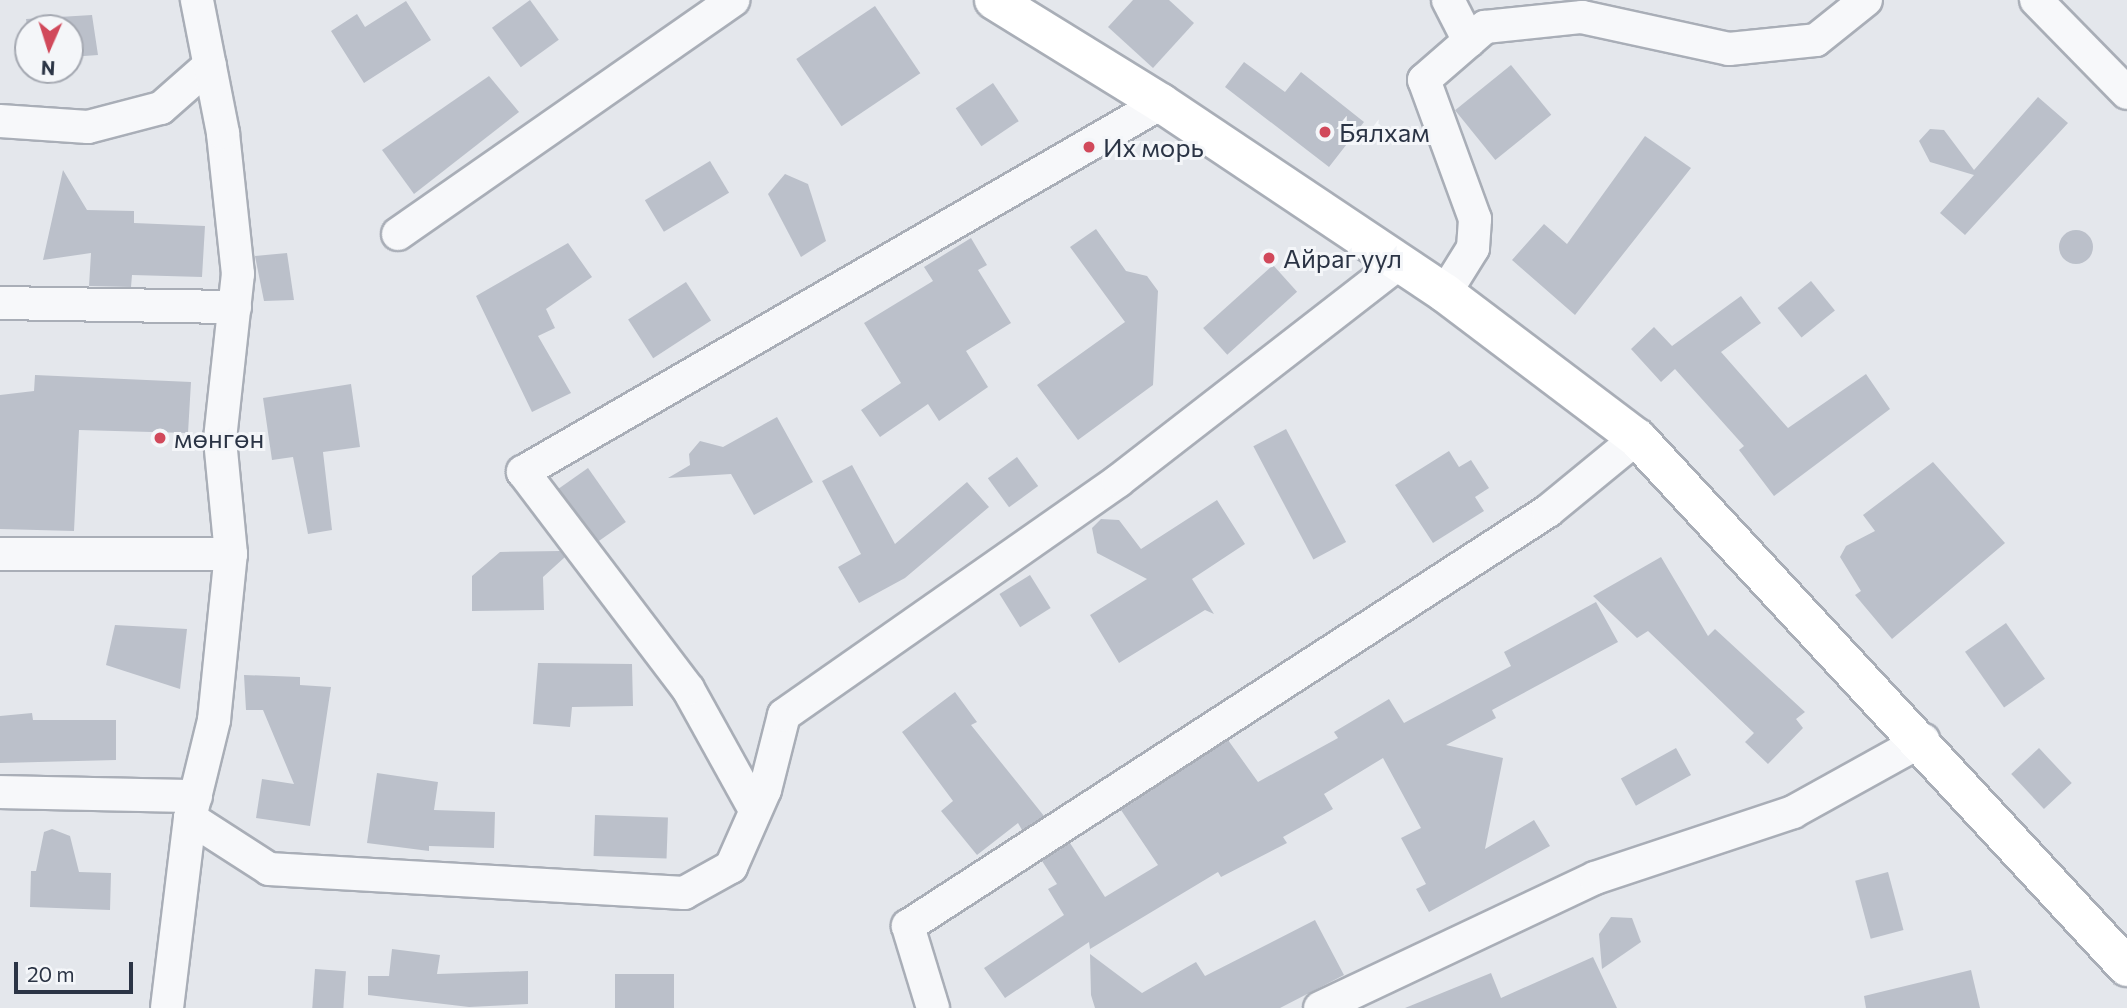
<!DOCTYPE html>
<html>
<head>
<meta charset="utf-8">
<style>
  body { margin:0 }
  #map { position:relative; width:2127px; height:1008px; overflow:hidden; background:#e4e7ec; font-family:Commissioner,sans-serif }
  div>[style] { position:absolute }
  .building>* { inset:0; background:#bbc0ca; transform-origin:0 0 }
  .round { border-radius:50% }
  .roads { filter:drop-shadow(2px 0 #a9aeb7) drop-shadow(-2px 0 #a9aeb7) drop-shadow(0 2px #a9aeb7) drop-shadow(0 -2px #a9aeb7) }
  .minor>* { height:32px; margin:-16px; padding:0 16px; transform-origin:16px; border-radius:16px; background:#f7f8fa }
  .secondary>* { height:38px; margin:-19px; padding:0 19px; transform-origin:19px; border-radius:19px; background:#fff }
  .dots>* { width:19px; height:19px; translate:-50% -50%; box-sizing:border-box; border:4px solid #f4f6f9; border-radius:50% }
  span { translate:-50% -50%; white-space:nowrap; text-align:center; line-height:1.15; -webkit-text-stroke:6px #f4f6f9; paint-order:stroke }
  .poi-label { font-size:26px; color:#2b3445 }
  .left { translate:0 -50%; text-align:left }
  .north { position:absolute; left:14px; top:14px; width:70px; height:70px; box-sizing:border-box; background:#f4f6f9; border:2px solid #a4a8b1; border-radius:50%; rotate:183deg; font-size:19px; font-weight:700; line-height:28px; text-align:center; color:#2b3445 }
  .north::after { content:''; display:block; margin:auto; width:24px; height:32px; background:#d1495b; clip-path:polygon(50% 0,100% 100%,50% 72%,0 100%) }
  .scale { position:absolute; left:14px; top:962px; width:119px; height:32px; box-sizing:border-box; border:4px solid #2b3445; border-top:0; padding-left:9px; font-size:21px; line-height:24px; white-space:nowrap; color:#2b3445; -webkit-text-stroke:5px #f4f6f9; paint-order:stroke }
</style>
</head>
<body>
<div id="map">
  <div class="building">
    <div style="left:530px;top:0;width:49px;height:47px;rotate:54deg"></div>
    <div style="clip-path:polygon(1133px 0,1169px 0,1194px 23px,1153px 68px,1108px 27px)"></div>
    <div style="clip-path:polygon(406px 1px,431px 40px,364px 83px,331px 31px,357px 14px,365px 27px)"></div>
    <div style="left:875px;top:6px;width:81px;height:95px;rotate:56deg"></div>
    <div style="clip-path:polygon(92px 15px,98px 55px,70px 57px,70px 28px,28px 28px,28px 35px,26px 19px)"></div>
    <div style="clip-path:polygon(1244px 62px,1285px 92px,1301px 72px,1364px 122px,1329px 167px,1225px 87px)"></div>
    <div style="left:1511px;top:65px;width:64px;height:72px;rotate:51deg"></div>
    <div style="clip-path:polygon(489px 76px,519px 112px,414px 194px,382px 150px)"></div>
    <div style="left:993px;top:83px;width:46px;height:45px;rotate:56deg"></div>
    <div style="clip-path:polygon(2038px 97px,2068px 123px,1965px 235px,1940px 213px,1974px 175px,1930px 162px,1919px 141px,1930px 129px,1944px 130px,1974px 170px)"></div>
    <div style="clip-path:polygon(1645px 136px,1691px 168px,1575px 315px,1512px 260px,1544px 224px,1567px 244px)"></div>
    <div style="left:710px;top:161px;width:37px;height:76px;rotate:59deg"></div>
    <div style="clip-path:polygon(63px 170px,87px 210px,134px 211px,134px 223px,205px 226px,202px 277px,132px 275px,131px 287px,89px 286px,91px 253px,43px 260px)"></div>
    <div style="clip-path:polygon(785px 174px,808px 184px,826px 241px,801px 257px,768px 194px)"></div>
    <div style="clip-path:polygon(1096px 229px,1126px 271px,1147px 276px,1158px 291px,1153px 385px,1078px 440px,1037px 385px,1125px 322px,1070px 247px)"></div>
    <div class="round" style="left:2059px;top:230px;width:34px;height:34px"></div>
    <div style="clip-path:polygon(971px 238px,987px 265px,978px 270px,1011px 323px,966px 351px,988px 387px,939px 421px,928px 404px,880px 437px,861px 410px,901px 383px,864px 323px,933px 281px,924px 267px)"></div>
    <div style="clip-path:polygon(568px 243px,592px 277px,546px 309px,555px 328px,538px 336px,571px 393px,532px 412px,476px 296px)"></div>
    <div style="clip-path:polygon(287px 253px,294px 300px,264px 301px,255px 256px)"></div>
    <div style="left:1273px;top:265px;width:36px;height:94px;rotate:48deg"></div>
    <div style="left:1811px;top:281px;width:38px;height:43px;rotate:51deg"></div>
    <div style="left:686px;top:282px;width:46px;height:69px;rotate:57deg"></div>
    <div style="clip-path:polygon(1741px 296px,1761px 323px,1721px 352px,1788px 428px,1866px 374px,1890px 409px,1774px 496px,1739px 450px,1744px 446px,1675px 369px,1661px 382px,1631px 349px,1654px 327px,1672px 346px)"></div>
    <div style="clip-path:polygon(35px 375px,191px 382px,188px 433px,79px 430px,74px 531px,0 529px,0 395px,34px 391px)"></div>
    <div style="clip-path:polygon(351px 384px,360px 447px,323px 452px,332px 530px,308px 534px,293px 457px,272px 460px,263px 398px)"></div>
    <div style="clip-path:polygon(777px 417px,813px 482px,754px 515px,731px 474px,668px 478px,690px 465px,689px 454px,700px 441px,723px 447px)"></div>
    <div style="left:1286px;top:429px;width:128px;height:37px;rotate:62deg"></div>
    <div style="clip-path:polygon(1449px 451px,1459px 467px,1471px 460px,1489px 488px,1475px 497px,1484px 511px,1433px 543px,1395px 485px)"></div>
    <div style="left:1017px;top:457px;width:36px;height:36px;rotate:54deg"></div>
    <div style="clip-path:polygon(1933px 462px,2005px 543px,1892px 639px,1855px 595px,1861px 591px,1840px 557px,1846px 546px,1875px 531px,1863px 515px)"></div>
    <div style="clip-path:polygon(852px 465px,895px 544px,967px 482px,989px 507px,905px 578px,859px 603px,838px 567px,861px 554px,822px 481px)"></div>
    <div style="left:588px;top:468px;width:66px;height:36px;rotate:55deg"></div>
    <div style="clip-path:polygon(1217px 500px,1245px 544px,1192px 579px,1214px 614px,1205px 610px,1119px 663px,1090px 615px,1147px 579px,1097px 553px,1092px 528px,1101px 519px,1119px 520px,1141px 549px)"></div>
    <div style="clip-path:polygon(560px 551px,565px 557px,543px 577px,544px 610px,472px 611px,472px 576px,500px 552px)"></div>
    <div style="clip-path:polygon(1661px 557px,1708px 636px,1715px 629px,1805px 712px,1796px 719px,1803px 728px,1768px 764px,1745px 742px,1754px 733px,1648px 631px,1637px 638px,1593px 596px)"></div>
    <div style="left:1030px;top:575px;width:39px;height:36px;rotate:58deg"></div>
    <div style="clip-path:polygon(1596px 602px,1618px 642px,1492px 710px,1496px 718px,1446px 745px,1503px 758px,1485px 849px,1534px 820px,1550px 846px,1429px 912px,1416px 889px,1426px 884px,1401px 838px,1421px 828px,1383px 758px,1324px 794px,1333px 809px,1283px 837px,1287px 843px,1221px 877px,1218px 872px,1090px 949px,1089px 942px,1005px 998px,984px 968px,1064px 915px,1048px 889px,1057px 884px,1042px 861px,1070px 843px,1105px 897px,1158px 865px,1121px 810px,1228px 740px,1258px 782px,1338px 738px,1334px 732px,1389px 699px,1404px 723px,1511px 666px,1504px 652px)"></div>
    <div style="left:2006px;top:623px;width:68px;height:50px;rotate:55deg"></div>
    <div style="clip-path:polygon(115px 625px,187px 629px,180px 689px,106px 665px)"></div>
    <div style="clip-path:polygon(538px 663px,632px 664px,633px 706px,572px 707px,570px 727px,533px 724px)"></div>
    <div style="clip-path:polygon(244px 675px,300px 677px,300px 685px,331px 687px,310px 826px,256px 818px,262px 779px,294px 784px,263px 710px,246px 710px)"></div>
    <div style="clip-path:polygon(955px 692px,977px 722px,971px 725px,1044px 816px,1022px 830px,1018px 823px,977px 855px,941px 811px,953px 801px,902px 732px)"></div>
    <div style="clip-path:polygon(32px 713px,33px 720px,116px 720px,116px 760px,0 763px,0 716px)"></div>
    <div style="left:1676px;top:748px;width:31px;height:63px;rotate:61deg"></div>
    <div style="left:2039px;top:748px;width:48px;height:38px;rotate:47deg"></div>
    <div style="clip-path:polygon(377px 773px,438px 782px,434px 810px,495px 812px,494px 848px,429px 846px,429px 851px,367px 843px)"></div>
    <div style="left:595px;top:815px;width:73px;height:41px;rotate:2deg"></div>
    <div style="clip-path:polygon(52px 829px,70px 836px,79px 872px,111px 873px,110px 910px,30px 907px,31px 871px,36px 871px,44px 832px)"></div>
    <div style="left:1888px;top:872px;width:60px;height:34px;rotate:75deg"></div>
    <div style="clip-path:polygon(1611px 917px,1632px 918px,1641px 942px,1602px 969px,1599px 934px)"></div>
    <div style="clip-path:polygon(1315px 920px,1344px 975px,1280px 1008px,1095px 1008px,1091px 995px,1090px 954px,1142px 993px,1196px 962px,1205px 976px)"></div>
    <div style="clip-path:polygon(392px 949px,440px 955px,437px 974px,528px 971px,528px 1004px,469px 1007px,368px 995px,368px 976px,389px 976px)"></div>
    <div style="clip-path:polygon(1593px 957px,1617px 1008px,1405px 1008px,1491px 973px,1501px 998px)"></div>
    <div style="left:315px;top:969px;width:31px;height:39px;rotate:4deg"></div>
    <div style="clip-path:polygon(1971px 970px,1980px 1008px,1866px 1008px,1864px 996px)"></div>
    <div style="left:615px;top:974px;width:59px;height:34px"></div>
  </div>
  <div class="roads">
    <div class="minor">
      <div style="left:1448px;top:0;width:46px;rotate:62.9deg"></div>
      <div style="left:2036px;top:0;width:130px;rotate:45.6deg"></div>
      <div style="left:0;top:121px;width:88px;rotate:3.9deg"></div>
      <div style="left:88px;top:127px;width:75px;rotate:-14.6deg"></div>
      <div style="left:161px;top:108px;width:65px;rotate:-41.3deg"></div>
      <div style="left:398px;top:234px;width:409px;rotate:-34.9deg"></div>
      <div style="left:1445px;top:293px;width:53px;rotate:-58.1deg"></div>
      <div style="left:1473px;top:248px;width:29px;rotate:-86deg"></div>
      <div style="left:1475px;top:219px;width:148px;rotate:-110.1deg"></div>
      <div style="left:1424px;top:80px;width:81px;rotate:-41deg"></div>
      <div style="left:1485px;top:27px;width:98px;rotate:-5.9deg"></div>
      <div style="left:1582px;top:17px;width:150px;rotate:12.3deg"></div>
      <div style="left:1729px;top:49px;width:87px;rotate:-5.9deg"></div>
      <div style="left:1816px;top:40px;width:64px;rotate:-38.7deg"></div>
      <div style="left:0;top:303px;width:235px;rotate:1deg"></div>
      <div style="left:0;top:554px;width:231px"></div>
      <div style="left:0;top:792px;width:196px;rotate:1.2deg"></div>
      <div style="left:754px;top:808px;width:136px;rotate:-119deg"></div>
      <div style="left:688px;top:689px;width:273px;rotate:-127.2deg"></div>
      <div style="left:523px;top:472px;width:737px;rotate:-30.04deg"></div>
      <div style="left:190px;top:818px;width:94px;rotate:32.8deg"></div>
      <div style="left:269px;top:869px;width:416px;rotate:3.3deg"></div>
      <div style="left:684px;top:893px;width:54px;rotate:-29deg"></div>
      <div style="left:731px;top:867px;width:84px;rotate:-66.2deg"></div>
      <div style="left:765px;top:790px;width:77px;rotate:-75.8deg"></div>
      <div style="left:784px;top:715px;width:408px;rotate:-35deg"></div>
      <div style="left:1118px;top:481px;width:356px;rotate:-37.8deg"></div>
      <div style="left:167px;top:1008px;width:191px;rotate:-83.1deg"></div>
      <div style="left:190px;top:818px;width:101px;rotate:-76.2deg"></div>
      <div style="left:214px;top:720px;width:167px;rotate:-84.2deg"></div>
      <div style="left:231px;top:554px;width:116px;rotate:-95.5deg"></div>
      <div style="left:220px;top:439px;width:166px;rotate:-83.8deg"></div>
      <div style="left:238px;top:274px;width:142px;rotate:-96.1deg"></div>
      <div style="left:223px;top:133px;width:136px;rotate:-101.1deg"></div>
      <div style="left:933px;top:1008px;width:86px;rotate:-107deg"></div>
      <div style="left:908px;top:926px;width:763px;rotate:-32.96deg"></div>
      <div style="left:1548px;top:511px;width:115px;rotate:-39.4deg"></div>
      <div style="left:1320px;top:1008px;width:304px;rotate:-25.3deg"></div>
      <div style="left:1595px;top:878px;width:209px;rotate:-18.4deg"></div>
      <div style="left:1793px;top:812px;width:149px;rotate:-29deg"></div>
    </div>
    <div class="secondary">
      <div style="left:994px;top:0;width:196px;rotate:31.7deg"></div>
      <div style="left:1161px;top:103px;width:342px;rotate:33.8deg"></div>
      <div style="left:1445px;top:293px;width:241px;rotate:37.1deg"></div>
      <div style="left:1637px;top:438px;width:721px;rotate:47.19deg"></div>
    </div>
  </div>
  <div class="dots">
    <div style="left:1325px;top:132px;background:#d1495b"></div>
    <div style="left:1089px;top:147px;background:#d1495b"></div>
    <div style="left:1269px;top:258px;background:#d1495b"></div>
    <div style="left:160px;top:438px;background:#d1495b"></div>
  </div>
  <div class="poi-label">
    <span class="left" style="left:1339px;top:132px">Бялхам</span>
    <span class="left" style="left:1103px;top:147px">Их морь</span>
    <span class="left" style="left:1283px;top:258px">Айраг уул</span>
    <span class="left" style="left:174px;top:438px">мөнгөн</span>
  </div>
  <div class="north">N</div>
  <div class="scale">20 m</div>
</div>
</body>
</html>
